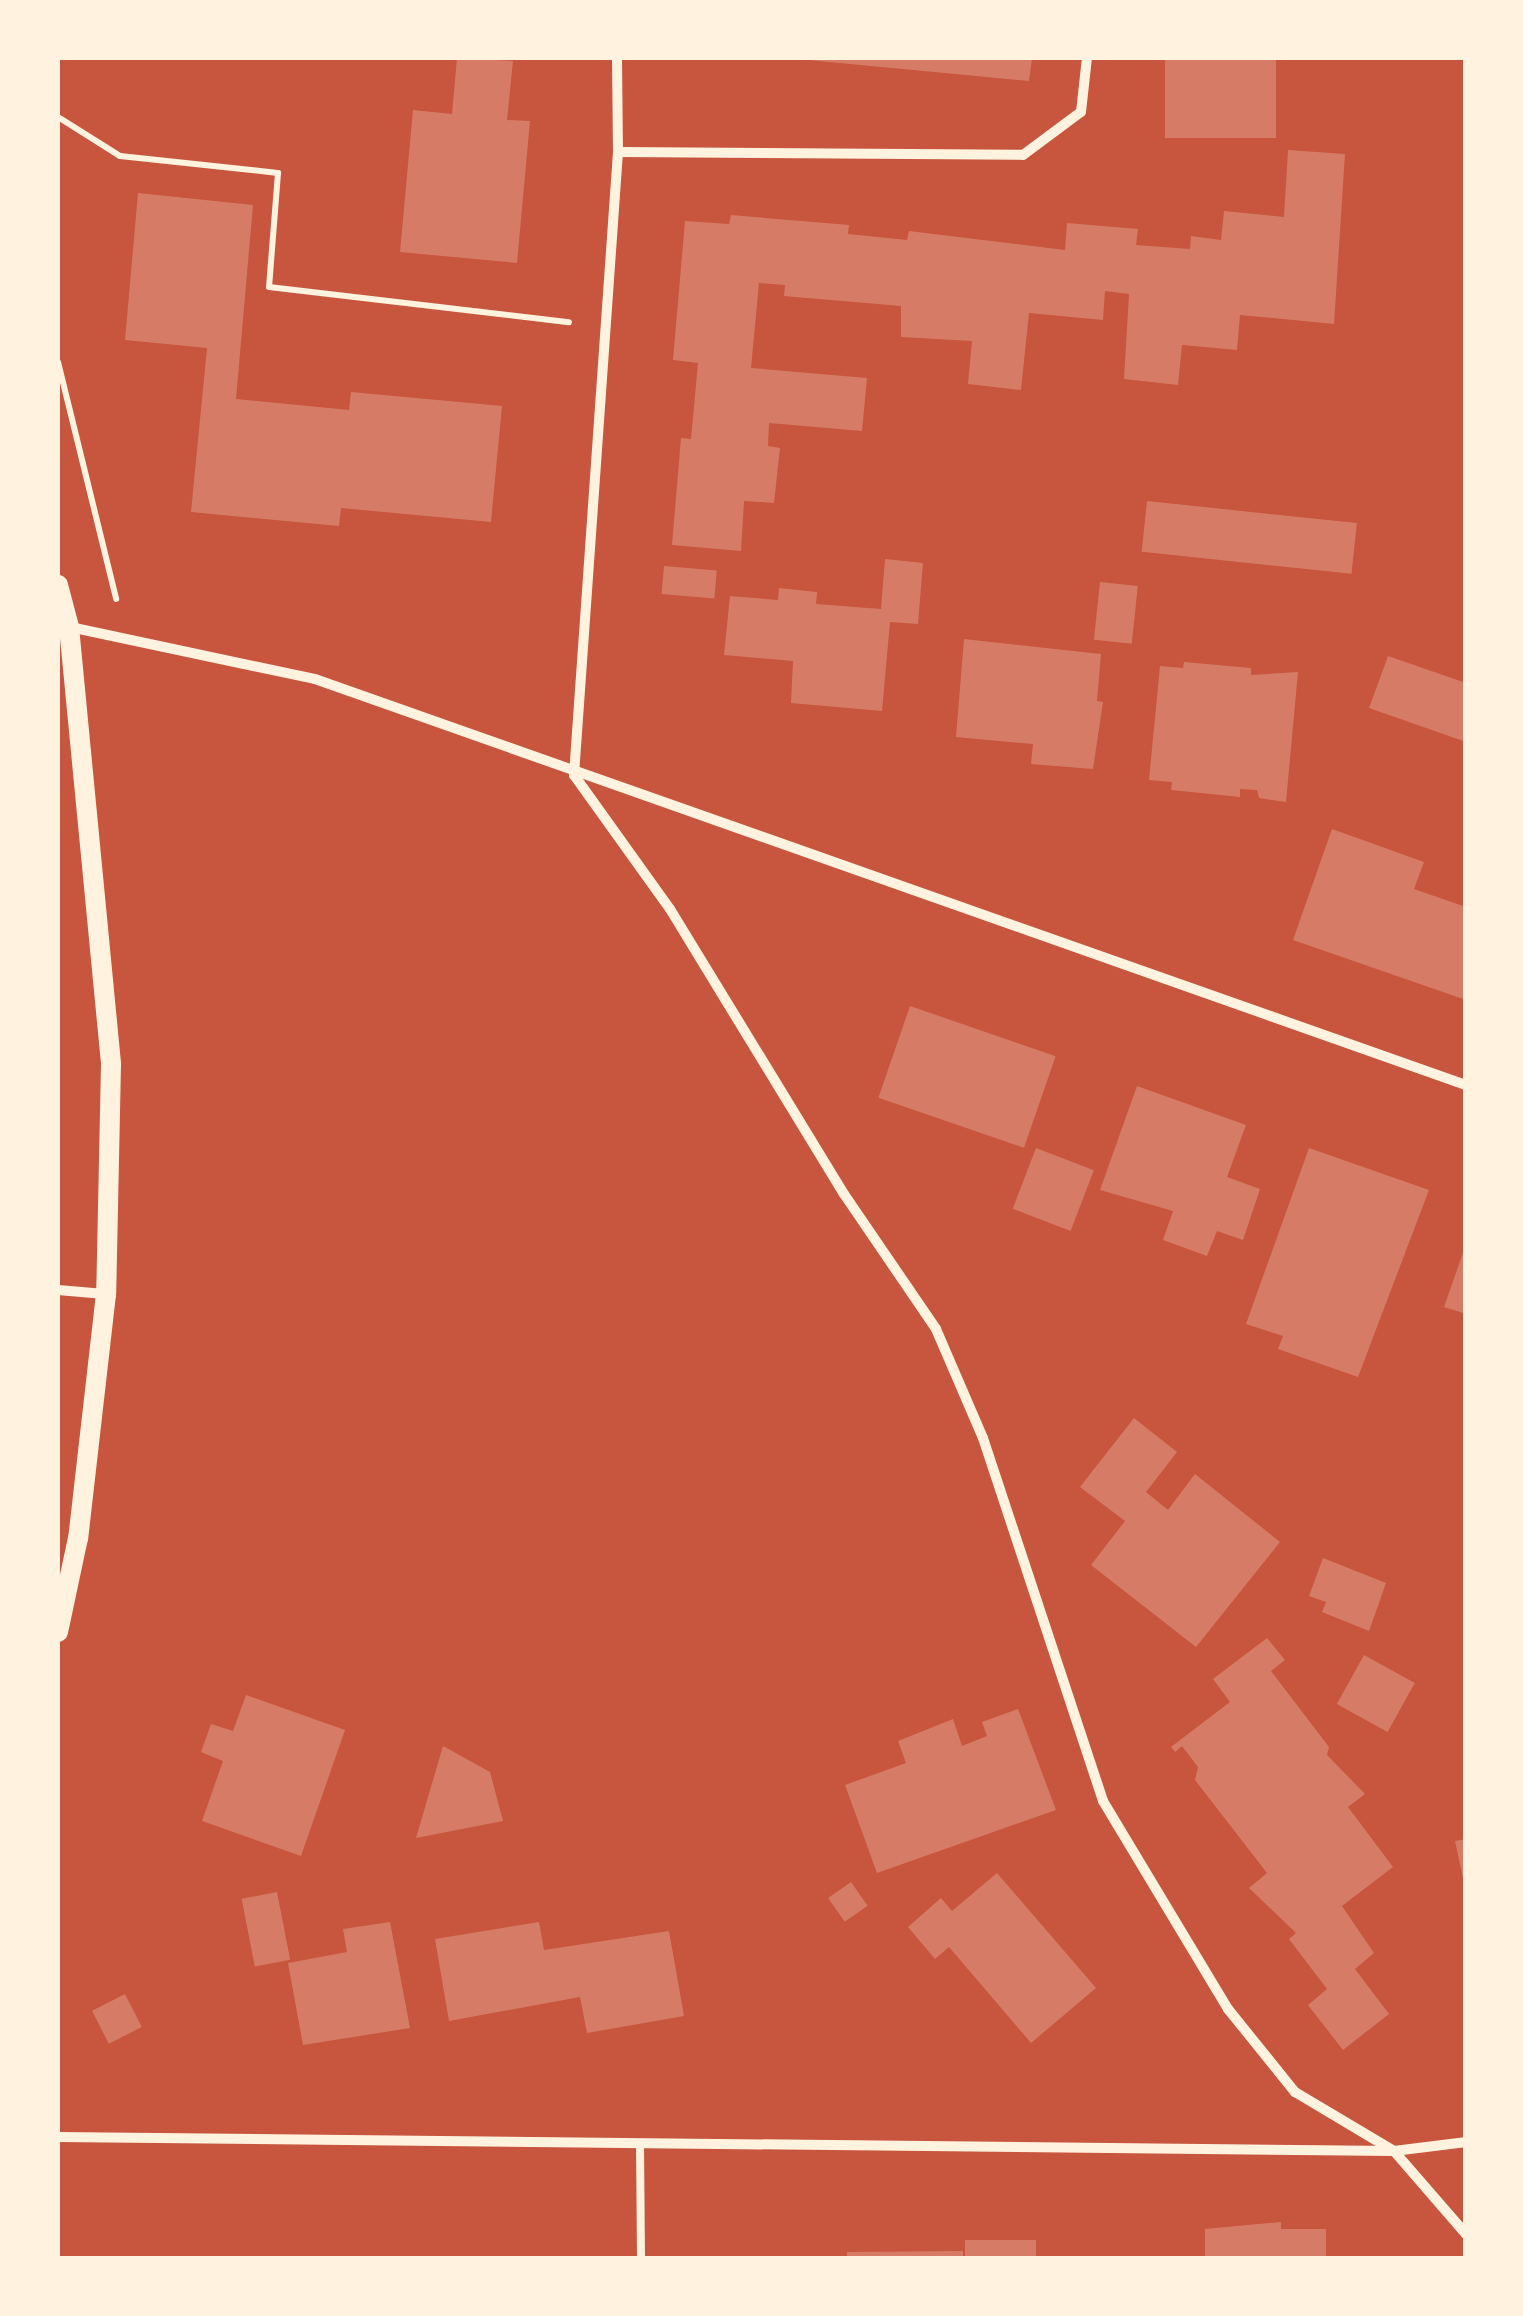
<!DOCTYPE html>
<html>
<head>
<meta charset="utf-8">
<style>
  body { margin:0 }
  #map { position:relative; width:1523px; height:2316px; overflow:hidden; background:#c8553d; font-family:Manrope,sans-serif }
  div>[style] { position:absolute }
  .building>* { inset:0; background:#d67c66; transform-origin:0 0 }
  .path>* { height:6px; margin:-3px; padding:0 3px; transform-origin:3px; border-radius:3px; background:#fff3e0 }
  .service>* { height:8px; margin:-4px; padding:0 4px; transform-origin:4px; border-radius:4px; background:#fff3e0 }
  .minor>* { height:10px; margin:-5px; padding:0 5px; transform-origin:5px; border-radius:5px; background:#fff3e0 }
  .secondary>* { height:20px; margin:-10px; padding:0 10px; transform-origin:10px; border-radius:10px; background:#fff3e0 }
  span { translate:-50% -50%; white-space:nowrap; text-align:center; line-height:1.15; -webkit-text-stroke:10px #fff3e0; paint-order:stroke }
  .frame { position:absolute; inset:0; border:60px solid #fff3e0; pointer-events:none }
</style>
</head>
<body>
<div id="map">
  <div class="building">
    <div style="clip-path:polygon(457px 58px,513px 61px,507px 120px,530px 121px,517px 263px,400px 252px,413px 110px,452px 114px)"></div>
    <div style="clip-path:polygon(787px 58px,1032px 58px,1029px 81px)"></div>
    <div style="left:1165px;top:58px;width:111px;height:80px"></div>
    <div style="clip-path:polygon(1288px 150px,1345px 154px,1334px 324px,1240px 315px,1237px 350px,1182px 345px,1178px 385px,1124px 379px,1129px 294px,1105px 291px,1103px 320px,1029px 313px,1021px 390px,968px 384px,972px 341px,901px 337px,901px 306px,784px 296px,785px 285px,759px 283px,751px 368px,867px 378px,862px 431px,769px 423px,768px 446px,780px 448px,774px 503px,744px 501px,741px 551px,672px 545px,681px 438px,691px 439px,698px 363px,673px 360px,685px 221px,729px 224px,731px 215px,849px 225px,848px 234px,907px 240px,909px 231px,1065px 250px,1067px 223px,1138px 229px,1136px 245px,1190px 249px,1191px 236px,1221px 240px,1224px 211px,1284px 217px)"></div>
    <div style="clip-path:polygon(138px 193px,253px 205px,236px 399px,349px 410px,351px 392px,502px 406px,491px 522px,341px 508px,339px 526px,191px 512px,207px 348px,125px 340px)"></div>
    <div style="left:1147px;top:501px;width:211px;height:51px;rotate:6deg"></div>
    <div style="clip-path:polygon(885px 559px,923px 563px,918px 624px,890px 622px,882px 711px,791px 703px,793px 661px,724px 655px,730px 596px,778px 600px,779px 588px,817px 592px,816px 604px,881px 609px)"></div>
    <div style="left:664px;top:566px;width:53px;height:28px;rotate:5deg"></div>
    <div style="left:1100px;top:582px;width:38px;height:58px;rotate:6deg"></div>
    <div style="clip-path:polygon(964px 639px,1101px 654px,1097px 701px,1103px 702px,1093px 769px,1031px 764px,1033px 744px,956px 737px)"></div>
    <div style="clip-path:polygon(1388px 656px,1466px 683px,1466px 742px,1369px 708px)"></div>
    <div style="clip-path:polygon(1184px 662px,1251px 668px,1251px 675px,1298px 672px,1286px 802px,1259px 798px,1257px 790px,1240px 789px,1240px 797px,1171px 790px,1172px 782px,1149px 780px,1160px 666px,1183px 668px)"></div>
    <div style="clip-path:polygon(1332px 829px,1424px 862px,1414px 889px,1466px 907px,1466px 1000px,1293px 940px)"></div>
    <div style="left:910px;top:1006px;width:154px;height:97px;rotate:19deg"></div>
    <div style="clip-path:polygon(1137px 1086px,1246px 1125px,1227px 1177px,1260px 1189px,1243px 1240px,1217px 1231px,1207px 1256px,1163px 1240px,1173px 1211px,1100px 1190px)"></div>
    <div style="left:1036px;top:1148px;width:62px;height:65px;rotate:21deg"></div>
    <div style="clip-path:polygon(1309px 1148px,1429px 1190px,1358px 1377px,1278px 1349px,1283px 1336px,1246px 1324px)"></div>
    <div style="clip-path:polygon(1465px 1247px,1466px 1247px,1466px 1314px,1444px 1307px)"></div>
    <div style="clip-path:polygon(1134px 1418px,1177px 1452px,1146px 1492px,1168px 1510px,1195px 1474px,1280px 1542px,1196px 1647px,1091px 1565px,1125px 1521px,1080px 1487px)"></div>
    <div style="clip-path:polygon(1323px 1558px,1386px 1583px,1369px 1631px,1322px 1612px,1326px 1602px,1309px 1596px)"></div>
    <div style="clip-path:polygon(1267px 1638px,1285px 1660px,1271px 1671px,1329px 1747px,1327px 1755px,1365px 1794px,1348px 1807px,1393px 1867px,1342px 1906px,1374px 1953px,1355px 1969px,1389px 2014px,1343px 2050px,1308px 2005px,1327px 1989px,1289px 1939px,1296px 1933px,1249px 1888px,1267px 1873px,1195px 1780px,1198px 1767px,1182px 1746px,1175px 1752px,1171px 1747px,1230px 1702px,1213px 1679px)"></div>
    <div style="left:1364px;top:1655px;width:58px;height:56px;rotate:29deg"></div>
    <div style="clip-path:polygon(246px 1695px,345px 1730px,301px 1856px,202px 1821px,223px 1761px,201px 1752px,211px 1724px,233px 1731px)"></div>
    <div style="clip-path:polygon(1018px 1709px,1056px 1810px,877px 1873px,845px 1785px,906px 1763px,898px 1741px,953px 1719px,962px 1746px,987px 1736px,982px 1722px)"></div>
    <div style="clip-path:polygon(443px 1746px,490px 1772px,503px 1821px,416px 1838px)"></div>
    <div style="clip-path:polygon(1466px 1839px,1466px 1883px,1464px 1883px,1455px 1841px)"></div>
    <div style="clip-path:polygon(997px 1873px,1096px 1988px,1031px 2043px,949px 1947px,935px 1959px,908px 1927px,941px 1898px,952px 1911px)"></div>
    <div style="left:851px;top:1882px;width:29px;height:28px;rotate:55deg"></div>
    <div style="left:277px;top:1892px;width:69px;height:36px;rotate:79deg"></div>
    <div style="clip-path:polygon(390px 1922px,410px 2028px,303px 2045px,288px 1963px,347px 1952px,343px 1929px)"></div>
    <div style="clip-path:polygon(539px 1922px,544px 1950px,669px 1931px,684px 2016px,587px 2033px,580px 1997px,449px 2021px,435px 1939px)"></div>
    <div style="left:125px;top:1994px;width:37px;height:37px;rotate:63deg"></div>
    <div style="clip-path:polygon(1281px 2222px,1281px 2229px,1326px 2229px,1326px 2258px,1205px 2258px,1205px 2229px)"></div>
    <div style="left:1036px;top:2240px;width:18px;height:71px;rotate:90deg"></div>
    <div style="clip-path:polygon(963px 2251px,963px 2258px,847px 2258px,847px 2252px)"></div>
  </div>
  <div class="path">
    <div style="left:58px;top:117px;width:73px;rotate:32.2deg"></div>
    <div style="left:120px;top:156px;width:159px;rotate:6.1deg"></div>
    <div style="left:278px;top:173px;width:114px;rotate:94.5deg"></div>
    <div style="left:269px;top:287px;width:302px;rotate:6.7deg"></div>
    <div style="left:58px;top:362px;width:244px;rotate:76.2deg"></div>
  </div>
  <div class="service">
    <div style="left:640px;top:2143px;width:115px;rotate:89.5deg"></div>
  </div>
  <div class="minor">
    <div style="left:617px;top:58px;width:94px;rotate:89.4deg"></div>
    <div style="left:618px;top:152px;width:625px;rotate:94.04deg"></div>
    <div style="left:574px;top:775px;width:165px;rotate:54.4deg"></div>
    <div style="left:670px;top:909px;width:334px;rotate:58.6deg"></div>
    <div style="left:844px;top:1194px;width:163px;rotate:55.7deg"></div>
    <div style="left:936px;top:1329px;width:119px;rotate:66.7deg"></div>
    <div style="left:983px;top:1438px;width:382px;rotate:71.7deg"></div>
    <div style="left:1103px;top:1801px;width:243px;rotate:59deg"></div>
    <div style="left:1228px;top:2009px;width:107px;rotate:51.1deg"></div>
    <div style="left:1295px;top:2092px;width:115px;rotate:30.8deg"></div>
    <div style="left:1394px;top:2151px;width:110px;rotate:49.1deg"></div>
    <div style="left:618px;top:152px;width:405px;rotate:0.4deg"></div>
    <div style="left:1023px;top:155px;width:72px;rotate:-36.6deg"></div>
    <div style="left:1081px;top:112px;width:54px;rotate:-83.7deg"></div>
    <div style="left:70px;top:627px;width:250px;rotate:12deg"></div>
    <div style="left:315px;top:679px;width:1221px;rotate:19.43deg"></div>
    <div style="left:58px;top:1290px;width:47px;rotate:4.9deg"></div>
    <div style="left:58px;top:2137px;width:1336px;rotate:0.6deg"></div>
    <div style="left:1394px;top:2151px;width:73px;rotate:-7.1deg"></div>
  </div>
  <div class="secondary">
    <div style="left:58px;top:585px;width:43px;rotate:75.3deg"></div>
    <div style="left:69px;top:627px;width:439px;rotate:84.5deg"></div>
    <div style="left:111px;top:1064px;width:230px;rotate:91.2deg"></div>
    <div style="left:106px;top:1294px;width:246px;rotate:96.5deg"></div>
    <div style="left:78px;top:1538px;width:96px;rotate:102deg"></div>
  </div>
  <div class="frame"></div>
</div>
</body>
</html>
